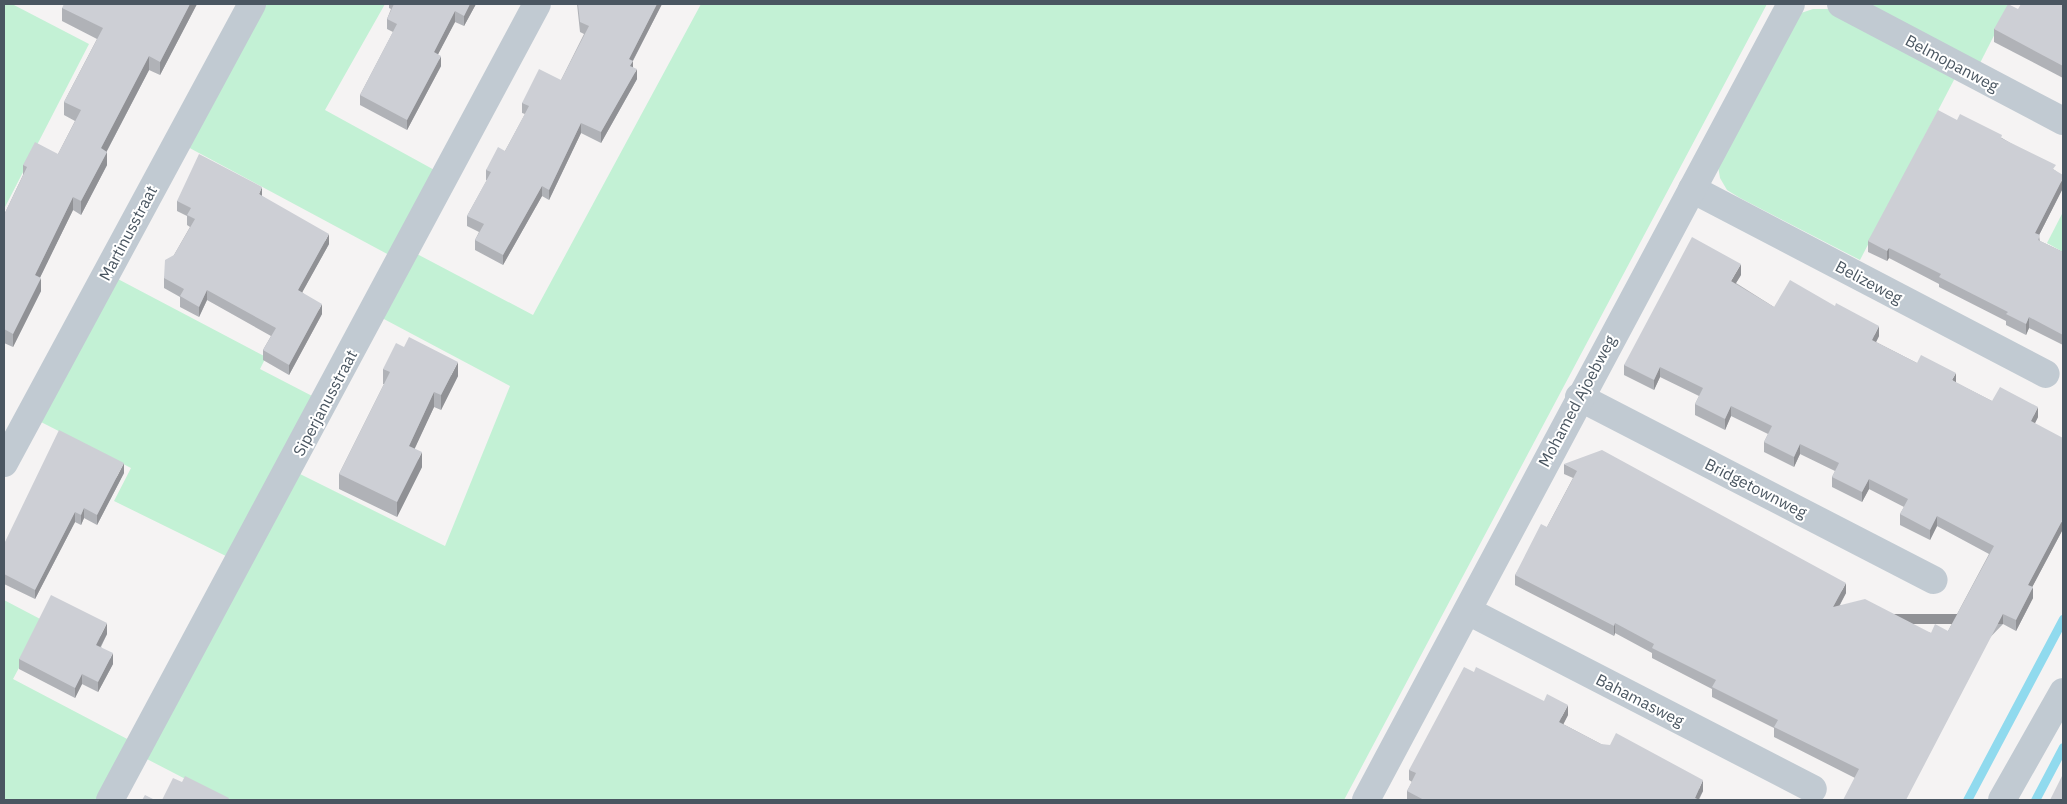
<!DOCTYPE html>
<html>
<head>
<meta charset="utf-8">
<style>
  body { margin:0 }
  #map { position:relative; width:2067px; height:804px; overflow:hidden; background:#f5f3f3; font-family:"IBM Plex Sans",sans-serif }
  div>[style] { position:absolute }
  .green>* { inset:0; background:#c3f1d5 }
  .stream>* { height:9px; margin:-4.5px; padding:0 4.5px; transform-origin:4.5px; border-radius:4.5px; background:#90daee }
  .minor>* { height:28px; margin:-14px; padding:0 14px; transform-origin:14px; border-radius:14px; background:#c1cad2 }
  .wall>* { inset:0; background:#b0b2b7 }
  .shaded-wall>* { inset:0; background:#909195; transform-origin:0 0 }
  .building>* { inset:0; background:#cdcfd5 }
  span { translate:-50% -50%; white-space:nowrap; text-align:center; line-height:1.15; -webkit-text-stroke:4px #fff; paint-order:stroke }
  .street-label { font-size:16px; color:#4a5661 }
  .frame { position:absolute; inset:0; border:5px solid #4a5661; pointer-events:none }
</style>
</head>
<body>
<div id="map">
  <div class="green">
    <div style="clip-path:polygon(4px 4px,12px 4px,89px 44px,4px 209px)"></div>
    <div style="clip-path:polygon(261px 4px,385px 4px,325px 110px,438px 172px,391px 256px,184px 145px)"></div>
    <div style="clip-path:polygon(701px 4px,1767px 4px,1344px 800px,226px 800px,143px 757px,300px 474px,445px 546px,510px 386px,382px 318px,417px 254px,533px 315px)"></div>
    <div style="clip-path:polygon(1856px 4px,2010px 4px,1978px 67px)"></div>
    <div style="clip-path:polygon(1813px 9px,1829px 9px,1956px 76px,1860px 260px,1740px 198px,1727px 190px,1720px 178px,1718px 166px,1801px 13px)"></div>
    <div style="clip-path:polygon(2063px 212px,2063px 252px,2047px 243px)"></div>
    <div style="clip-path:polygon(116px 278px,266px 357px,260px 369px,316px 398px,230px 558px,114px 501px,131px 468px,41px 422px)"></div>
    <div style="clip-path:polygon(4px 600px,44px 621px,13px 679px,131px 741px,99px 800px,4px 800px)"></div>
  </div>
  <div class="stream">
    <div style="left:1967px;top:800px;width:205px;rotate:-62.1deg"></div>
    <div style="left:2035px;top:800px;width:60px;rotate:-62.2deg"></div>
  </div>
  <div class="minor">
    <div style="left:1841px;top:4px;width:251px;rotate:27.8deg"></div>
    <div style="left:1692px;top:189px;width:399px;rotate:27.6deg"></div>
    <div style="left:1579px;top:397px;width:399px;rotate:27.3deg"></div>
    <div style="left:4px;top:463px;width:522px;rotate:-61.62deg"></div>
    <div style="left:1468px;top:611px;width:388px;rotate:27.3deg"></div>
    <div style="left:110px;top:800px;width:903px;rotate:-61.79deg"></div>
    <div style="left:1366px;top:800px;width:902px;rotate:-61.9deg"></div>
    <div style="left:2002px;top:800px;width:124px;rotate:-60.5deg"></div>
  </div>
  <div class="wall">
    <div style="clip-path:polygon(197px 4px,160px 75px,149px 70px,107px 151px,107px 165px,81px 215px,73px 210px,40px 277px,41px 291px,13px 347px,4px 343px,4px 215px,23px 175px,23px 165px,58px 154px,75px 121px,64px 115px,64px 102px,97px 39px,62px 21px,62px 8px)"></div>
    <div style="clip-path:polygon(389px 4px,476px 4px,464px 26px,455px 22px,438px 54px,441px 66px,407px 130px,360px 105px,360px 95px,393px 32px,387px 29px,387px 19px,391px 9px,389px 8px)"></div>
    <div style="clip-path:polygon(577px 4px,662px 4px,633px 61px,633px 67px,637px 79px,601px 143px,581px 133px,549px 200px,542px 196px,503px 265px,475px 250px,475px 240px,479px 232px,467px 226px,467px 216px,487px 180px,486px 180px,486px 170px,505px 151px,525px 114px,522px 113px,522px 103px,561px 80px,584px 34px,580px 32px)"></div>
    <div style="clip-path:polygon(2063px 4px,2063px 78px,1994px 42px,1994px 29px,2018px 9px)"></div>
    <div style="clip-path:polygon(2063px 88px,2063px 104px,2062px 103px,2062px 90px)"></div>
    <div style="clip-path:polygon(1957px 120px,2002px 138px,2056px 171px,2063px 188px,2039px 235px,2040px 241px,2063px 252px,2063px 345px,2029px 328px,2026px 335px,2006px 325px,2006px 321px,1939px 287px,1939px 284px,1889px 258px,1887px 261px,1868px 252px,1868px 241px)"></div>
    <div style="clip-path:polygon(262px 196px,329px 244px,302px 292px,322px 314px,289px 375px,263px 360px,263px 350px,271px 336px,207px 300px,199px 317px,180px 307px,180px 297px,164px 288px,164px 278px,174px 255px,190px 227px,187px 225px,187px 216px,177px 211px,177px 201px)"></div>
    <div style="clip-path:polygon(1741px 275px,1736px 283px,1774px 307px,1879px 336px,1876px 342px,1917px 363px,1992px 401px,2038px 417px,2035px 423px,2063px 529px,2032px 587px,2033px 598px,2016px 631px,2003px 624px,1855px 778px,1774px 737px,1774px 728px,1712px 697px,1712px 689px,1652px 658px,1652px 653px,1615px 633px,1614px 636px,1515px 585px,1515px 575px,1547px 527px,1573px 478px,1564px 474px,1564px 464px,1846px 593px,1840px 605px,1931px 633px,1948px 631px,1989px 554px,1937px 526px,1930px 540px,1900px 525px,1900px 514px,1904px 507px,1869px 489px,1862px 502px,1832px 487px,1832px 477px,1835px 471px,1800px 454px,1794px 467px,1764px 452px,1764px 442px,1768px 434px,1731px 416px,1725px 430px,1695px 415px,1695px 404px,1699px 396px,1660px 377px,1654px 390px,1624px 375px,1624px 365px)"></div>
    <div style="clip-path:polygon(383px 369px,458px 376px,441px 410px,434px 407px,414px 449px,422px 467px,397px 517px,339px 489px,339px 474px,384px 384px,383px 384px)"></div>
    <div style="clip-path:polygon(124px 473px,97px 525px,84px 518px,81px 525px,75px 522px,35px 599px,4px 584px,4px 544px)"></div>
    <div style="clip-path:polygon(107px 634px,101px 647px,113px 664px,98px 692px,82px 684px,75px 698px,19px 669px,19px 659px)"></div>
    <div style="clip-path:polygon(1568px 715px,1563px 724px,1601px 744px,1703px 791px,1699px 800px,1700px 800px,1407px 800px,1407px 791px,1412px 782px,1409px 780px,1409px 770px)"></div>
  </div>
  <div class="shaded-wall">
    <div style="clip-path:polygon(190px 4px,197px 4px,160px 75px,160px 62px)"></div>
    <div style="clip-path:polygon(470px 4px,476px 4px,464px 26px,464px 16px)"></div>
    <div style="clip-path:polygon(657px 4px,662px 4px,631px 64px,633px 61px,633px 71px,630px 76px,629px 59px)"></div>
    <div style="clip-path:polygon(455px 11px,455px 22px,434px 62px,434px 52px)"></div>
    <div style="clip-path:polygon(149px 56px,149px 70px,101px 162px,101px 148px)"></div>
    <div style="clip-path:polygon(441px 56px,441px 66px,407px 130px,407px 120px)"></div>
    <div style="clip-path:polygon(637px 69px,637px 79px,601px 143px,601px 132px)"></div>
    <div style="clip-path:polygon(581px 123px,581px 133px,549px 200px,549px 190px)"></div>
    <div style="clip-path:polygon(107px 152px,107px 165px,81px 215px,81px 201px)"></div>
    <div style="clip-path:polygon(2063px 178px,2063px 188px,2035px 243px,2035px 233px)"></div>
    <div style="clip-path:polygon(542px 186px,542px 196px,503px 265px,503px 255px)"></div>
    <div style="clip-path:polygon(262px 187px,262px 198px,259px 194px)"></div>
    <div style="clip-path:polygon(73px 197px,73px 210px,35px 288px,35px 275px)"></div>
    <div style="clip-path:polygon(329px 234px,329px 244px,298px 300px,298px 290px)"></div>
    <div style="clip-path:polygon(1889px 248px,1889px 258px,1887px 261px,1887px 251px)"></div>
    <div style="clip-path:polygon(1741px 264px,1741px 275px,1731px 291px,1731px 281px)"></div>
    <div style="clip-path:polygon(41px 278px,41px 291px,13px 347px,13px 334px)"></div>
    <div style="clip-path:polygon(207px 290px,207px 300px,199px 317px,199px 307px)"></div>
    <div style="clip-path:polygon(322px 304px,322px 314px,289px 375px,289px 365px)"></div>
    <div style="clip-path:polygon(2029px 317px,2029px 328px,2026px 335px,2026px 324px)"></div>
    <div style="clip-path:polygon(1879px 326px,1879px 336px,1872px 350px,1872px 340px)"></div>
    <div style="clip-path:polygon(458px 362px,458px 376px,441px 410px,441px 395px)"></div>
    <div style="clip-path:polygon(1660px 367px,1660px 377px,1654px 390px,1654px 380px)"></div>
    <div style="clip-path:polygon(1956px 373px,1956px 383px,1952px 380px)"></div>
    <div style="clip-path:polygon(434px 392px,434px 407px,409px 461px,409px 446px)"></div>
    <div style="clip-path:polygon(1731px 406px,1731px 416px,1725px 430px,1725px 419px)"></div>
    <div style="clip-path:polygon(2038px 407px,2038px 417px,2031px 431px,2031px 421px)"></div>
    <div style="clip-path:polygon(1800px 444px,1800px 454px,1794px 467px,1794px 457px)"></div>
    <div style="clip-path:polygon(422px 452px,422px 467px,397px 517px,397px 502px)"></div>
    <div style="clip-path:polygon(124px 463px,124px 473px,97px 525px,97px 515px)"></div>
    <div style="clip-path:polygon(1869px 479px,1869px 489px,1862px 502px,1862px 492px)"></div>
    <div style="clip-path:polygon(84px 508px,84px 518px,81px 525px,81px 515px)"></div>
    <div style="clip-path:polygon(75px 512px,75px 522px,35px 599px,35px 590px)"></div>
    <div style="clip-path:polygon(1937px 516px,1937px 526px,1930px 540px,1930px 530px)"></div>
    <div style="clip-path:polygon(2063px 519px,2063px 529px,2028px 595px,2028px 585px)"></div>
    <div style="clip-path:polygon(1846px 583px,1846px 593px,1833px 617px,1833px 607px)"></div>
    <div style="clip-path:polygon(2033px 587px,2033px 598px,2016px 631px,2016px 620px)"></div>
    <div style="left:2003px;top:614px;width:10px;height:210px;rotate:90deg"></div>
    <div style="clip-path:polygon(107px 623px,107px 634px,96px 655px,96px 645px)"></div>
    <div style="clip-path:polygon(1615px 623px,1615px 633px,1614px 636px,1614px 626px)"></div>
    <div style="clip-path:polygon(113px 653px,113px 664px,98px 692px,98px 682px)"></div>
    <div style="clip-path:polygon(82px 674px,82px 684px,75px 698px,75px 688px)"></div>
    <div style="clip-path:polygon(1568px 705px,1568px 715px,1559px 733px,1559px 722px)"></div>
    <div style="clip-path:polygon(1703px 780px,1703px 791px,1698px 800px,1695px 798px)"></div>
  </div>
  <div class="building">
    <div style="clip-path:polygon(64px 4px,190px 4px,160px 62px,149px 56px,101px 148px,107px 152px,81px 201px,73px 197px,35px 275px,41px 278px,13px 334px,4px 329px,4px 215px,27px 167px,23px 165px,35px 142px,58px 154px,81px 110px,64px 102px,103px 28px,62px 8px)"></div>
    <div style="clip-path:polygon(394px 4px,470px 4px,464px 16px,455px 11px,434px 52px,441px 56px,407px 120px,360px 95px,397px 24px,387px 19px)"></div>
    <div style="clip-path:polygon(578px 4px,657px 4px,629px 59px,633px 61px,630px 66px,637px 69px,601px 132px,581px 123px,549px 190px,542px 186px,503px 255px,475px 240px,484px 224px,467px 216px,491px 172px,486px 170px,498px 147px,505px 151px,529px 106px,522px 103px,539px 69px,561px 80px,589px 26px,580px 22px)"></div>
    <div style="clip-path:polygon(2008px 4px,2018px 9px,2021px 4px,2063px 4px,2063px 66px,1994px 29px)"></div>
    <div style="clip-path:polygon(1938px 110px,1957px 120px,1960px 114px,2002px 135px,2001px 138px,2056px 165px,2053px 169px,2063px 175px,2063px 178px,2035px 233px,2040px 235px,2038px 240px,2063px 252px,2063px 335px,2029px 317px,2026px 324px,2006px 314px,2008px 312px,1939px 277px,1941px 274px,1889px 248px,1887px 251px,1868px 241px)"></div>
    <div style="clip-path:polygon(199px 154px,262px 187px,259px 194px,329px 234px,298px 290px,322px 304px,289px 365px,263px 350px,276px 328px,207px 290px,199px 307px,180px 296px,184px 289px,164px 278px,165px 260px,174px 255px,195px 219px,187px 215px,191px 208px,177px 201px)"></div>
    <div style="clip-path:polygon(1692px 237px,1741px 264px,1731px 281px,1774px 307px,1790px 280px,1835px 306px,1836px 303px,1879px 326px,1872px 340px,1917px 363px,1921px 355px,1956px 373px,1952px 380px,1992px 401px,2000px 387px,2038px 407px,2031px 421px,2063px 438px,2063px 519px,2028px 585px,2033px 587px,2016px 620px,2003px 614px,1906px 800px,1843px 800px,1859px 769px,1774px 727px,1778px 720px,1712px 687px,1716px 680px,1652px 648px,1654px 644px,1615px 623px,1614px 626px,1515px 575px,1541px 524px,1547px 527px,1577px 471px,1564px 464px,1602px 450px,1846px 583px,1833px 607px,1865px 599px,1931px 633px,1935px 624px,1948px 631px,1994px 546px,1937px 516px,1930px 530px,1900px 514px,1908px 499px,1869px 479px,1862px 492px,1832px 477px,1839px 463px,1800px 444px,1794px 457px,1764px 442px,1772px 426px,1731px 406px,1725px 419px,1695px 404px,1703px 388px,1660px 367px,1654px 380px,1624px 365px)"></div>
    <div style="clip-path:polygon(409px 337px,458px 362px,441px 395px,434px 392px,409px 446px,422px 452px,397px 502px,339px 474px,390px 372px,383px 369px,396px 343px,404px 347px)"></div>
    <div style="clip-path:polygon(59px 430px,124px 463px,97px 515px,84px 508px,81px 515px,75px 512px,35px 590px,4px 574px,4px 544px)"></div>
    <div style="clip-path:polygon(51px 595px,107px 623px,96px 645px,113px 653px,98px 682px,82px 674px,75px 688px,19px 659px)"></div>
    <div style="clip-path:polygon(1464px 667px,1474px 672px,1476px 667px,1544px 701px,1547px 694px,1568px 705px,1559px 722px,1601px 744px,1610px 745px,1616px 733px,1703px 780px,1695px 798px,1700px 800px,1424px 800px,1407px 791px,1416px 773px,1409px 770px)"></div>
    <div style="clip-path:polygon(2063px 774px,2063px 800px,2050px 800px)"></div>
    <div style="clip-path:polygon(185px 776px,229px 798px,228px 800px,162px 800px,173px 778px,182px 782px)"></div>
    <div style="clip-path:polygon(145px 795px,155px 800px,142px 800px)"></div>
  </div>
  <div class="street-label">
    <span style="left:1952px;top:63px;rotate:28deg">Belmopanweg</span>
    <span style="left:128px;top:233px;rotate:-62deg">Martinusstraat</span>
    <span style="left:1869px;top:282px;rotate:28deg">Belizeweg</span>
    <span style="left:1577px;top:401px;rotate:-62deg">Mohamed Ajoebweg</span>
    <span style="left:325px;top:403px;rotate:-62deg">Siperjanusstraat</span>
    <span style="left:1756px;top:488px;rotate:27deg">Bridgetownweg</span>
    <span style="left:1640px;top:700px;rotate:27deg">Bahamasweg</span>
  </div>
  <div class="frame"></div>
</div>
</body>
</html>
